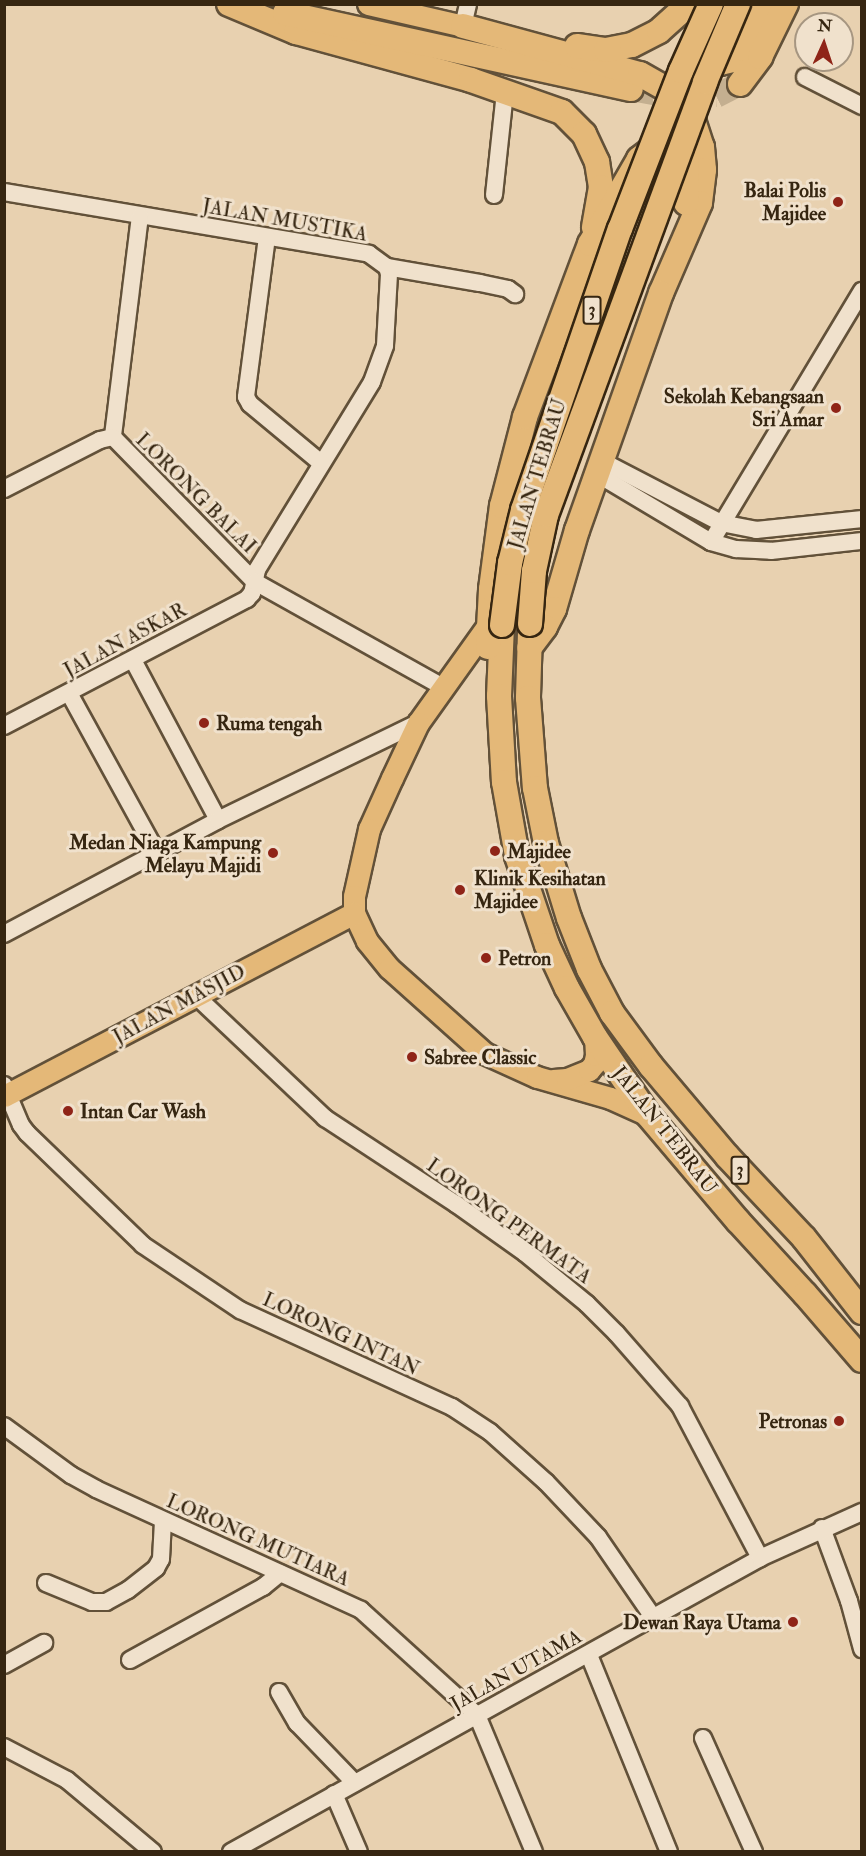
<!DOCTYPE html>
<html>
<head>
<meta charset="utf-8">
<style>
  body { margin:0 }
  #map { position:relative; width:866px; height:1856px; overflow:hidden; background:#e8d1b0; font-family:"IM FELL Double Pica",serif }
  div>[style] { position:absolute }
  .highway-tunnel>* { height:24px; margin-top:-12px; transform-origin:0; background:repeating-linear-gradient(90deg,#c4af90 0 24px,transparent 0 36px) }
  .roads { filter:drop-shadow(2px 0 #625139) drop-shadow(-2px 0 #625139) drop-shadow(0 2px #625139) drop-shadow(0 -2px #625139) }
  .minor>* { height:16px; margin:-8px; padding:0 8px; transform-origin:8px; border-radius:8px; background:#f0e1cc }
  .major>* { height:21px; margin:-10.5px; padding:0 10.5px; transform-origin:10.5px; border-radius:10.5px; background:#e4b878 }
  .highway>* { height:24px; margin:-12px; padding:0 12px; transform-origin:12px; border-radius:12px; background:#e4b878 }
  .bridges { filter:drop-shadow(2px 0 #362611) drop-shadow(-2px 0 #362611) drop-shadow(0 2px #362611) drop-shadow(0 -2px #362611) }
  .highway-bridge>* { height:24px; margin:-12px; padding:0 12px; transform-origin:12px; border-radius:12px; background:#e4b878 }
  .dots>* { width:16px; height:16px; translate:-50% -50%; box-sizing:border-box; border:3px solid #f0e1cc; border-radius:50% }
  span { translate:-50% -50%; white-space:nowrap; text-align:center; line-height:1.15; -webkit-text-stroke:6px #f0e1cc; paint-order:stroke }
  .shield-label span { padding:2px 4px; background:#f0e1cc; border:2px solid; border-radius:4px; -webkit-text-stroke-width:0 }
  .shield-label { font-size:18px; color:#362611; font-weight:700 }
  .poi-label { font-size:20px; color:#362611; font-weight:700 }
  .right { translate:-100% -50%; text-align:right }
  .left { translate:0 -50%; text-align:left }
  .street-label { font-size:20px; color:#362611 }
  .frame { position:absolute; inset:0; border:6px solid #362611; pointer-events:none }
  .north { position:absolute; left:794px; top:12px; width:60px; height:60px; box-sizing:border-box; background:#f0e1cc; border:2px solid #a69681; border-radius:50%; rotate:3deg; font-size:16px; font-weight:700; line-height:24px; text-align:center; color:#362611 }
  .north::after { content:''; display:block; margin:auto; width:21px; height:27px; background:#8f2418; clip-path:polygon(50% 0,100% 100%,50% 72%,0 100%) }
</style>
</head>
<body>
<div id="map">
  <div class="highway-tunnel">
    <div style="left:631px;top:89px;width:50px;rotate:10.4deg"></div>
    <div style="left:680px;top:98px;width:36px;rotate:-3deg"></div>
    <div style="left:716px;top:96px;width:27px;rotate:-27deg"></div>
  </div>
  <div class="roads">
    <div class="minor">
      <div style="left:463px;top:26px;width:23px;rotate:-77deg"></div>
      <div style="left:805px;top:77px;width:64px;rotate:27deg"></div>
      <div style="left:4px;top:192px;width:370px;rotate:9.6deg"></div>
      <div style="left:369px;top:254px;width:22px;rotate:36deg"></div>
      <div style="left:387px;top:267px;width:7px;rotate:74deg"></div>
      <div style="left:389px;top:274px;width:72px;rotate:93.2deg"></div>
      <div style="left:385px;top:346px;width:38px;rotate:110deg"></div>
      <div style="left:372px;top:382px;width:220px;rotate:121.5deg"></div>
      <div style="left:257px;top:570px;width:24px;rotate:102deg"></div>
      <div style="left:252px;top:593px;width:8px;rotate:130deg"></div>
      <div style="left:247px;top:599px;width:274px;rotate:152.4deg"></div>
      <div style="left:494px;top:195px;width:104px;rotate:-83.9deg"></div>
      <div style="left:140px;top:216px;width:223px;rotate:97deg"></div>
      <div style="left:113px;top:437px;width:203px;rotate:45.6deg"></div>
      <div style="left:255px;top:582px;width:215px;rotate:29.2deg"></div>
      <div style="left:267px;top:237px;width:161px;rotate:97.5deg"></div>
      <div style="left:246px;top:397px;width:8px;rotate:60deg"></div>
      <div style="left:250px;top:404px;width:92px;rotate:39.7deg"></div>
      <div style="left:387px;top:267px;width:94px;rotate:9.8deg"></div>
      <div style="left:480px;top:283px;width:29px;rotate:12deg"></div>
      <div style="left:508px;top:289px;width:9px;rotate:36deg"></div>
      <div style="left:602px;top:461px;width:134px;rotate:27.5deg"></div>
      <div style="left:721px;top:523px;width:36px;rotate:11deg"></div>
      <div style="left:756px;top:530px;width:107px;rotate:-5.9deg"></div>
      <div style="left:597px;top:474px;width:133px;rotate:30.8deg"></div>
      <div style="left:711px;top:542px;width:26px;rotate:16deg"></div>
      <div style="left:736px;top:549px;width:35px;rotate:3deg"></div>
      <div style="left:771px;top:551px;width:92px;rotate:-6.3deg"></div>
      <div style="left:4px;top:489px;width:108px;rotate:-27deg"></div>
      <div style="left:100px;top:440px;width:13px;rotate:-13deg"></div>
      <div style="left:711px;top:542px;width:293px;rotate:-59deg"></div>
      <div style="left:133px;top:660px;width:181px;rotate:62deg"></div>
      <div style="left:69px;top:693px;width:183px;rotate:61.2deg"></div>
      <div style="left:4px;top:934px;width:242px;rotate:-28deg"></div>
      <div style="left:218px;top:820px;width:222px;rotate:-25.9deg"></div>
      <div style="left:196px;top:996px;width:178px;rotate:43.4deg"></div>
      <div style="left:325px;top:1118px;width:157px;rotate:33.3deg"></div>
      <div style="left:456px;top:1204px;width:85px;rotate:35.4deg"></div>
      <div style="left:525px;top:1253px;width:80px;rotate:39.4deg"></div>
      <div style="left:587px;top:1304px;width:42px;rotate:45deg"></div>
      <div style="left:617px;top:1334px;width:96px;rotate:48.8deg"></div>
      <div style="left:680px;top:1406px;width:172px;rotate:62.2deg"></div>
      <div style="left:4px;top:1085px;width:43px;rotate:67deg"></div>
      <div style="left:21px;top:1125px;width:10px;rotate:53deg"></div>
      <div style="left:27px;top:1133px;width:161px;rotate:44deg"></div>
      <div style="left:143px;top:1245px;width:117px;rotate:33.8deg"></div>
      <div style="left:240px;top:1310px;width:233px;rotate:24.6deg"></div>
      <div style="left:452px;top:1407px;width:45px;rotate:33.3deg"></div>
      <div style="left:490px;top:1432px;width:75px;rotate:41.8deg"></div>
      <div style="left:546px;top:1482px;width:76px;rotate:46.6deg"></div>
      <div style="left:598px;top:1537px;width:97px;rotate:55.5deg"></div>
      <div style="left:4px;top:1426px;width:83px;rotate:36.2deg"></div>
      <div style="left:71px;top:1475px;width:29px;rotate:29deg"></div>
      <div style="left:96px;top:1489px;width:291px;rotate:24.5deg"></div>
      <div style="left:361px;top:1610px;width:156px;rotate:42.2deg"></div>
      <div style="left:477px;top:1715px;width:148px;rotate:67.4deg"></div>
      <div style="left:822px;top:1528px;width:78px;rotate:69.7deg"></div>
      <div style="left:849px;top:1601px;width:50px;rotate:74.8deg"></div>
      <div style="left:46px;top:1583px;width:50px;rotate:22.4deg"></div>
      <div style="left:92px;top:1602px;width:14px"></div>
      <div style="left:106px;top:1602px;width:25px;rotate:-29deg"></div>
      <div style="left:128px;top:1590px;width:36px;rotate:-38deg"></div>
      <div style="left:156px;top:1568px;width:10px;rotate:-61deg"></div>
      <div style="left:161px;top:1559px;width:38px;rotate:-87deg"></div>
      <div style="left:589px;top:1655px;width:213px;rotate:67.9deg"></div>
      <div style="left:130px;top:1660px;width:152px;rotate:-28.8deg"></div>
      <div style="left:263px;top:1587px;width:22px;rotate:-39deg"></div>
      <div style="left:4px;top:1665px;width:46px;rotate:-28.8deg"></div>
      <div style="left:279px;top:1692px;width:36px;rotate:60deg"></div>
      <div style="left:297px;top:1723px;width:83px;rotate:46deg"></div>
      <div style="left:703px;top:1738px;width:125px;rotate:65.9deg"></div>
      <div style="left:4px;top:1747px;width:71px;rotate:27.6deg"></div>
      <div style="left:67px;top:1780px;width:112px;rotate:39.9deg"></div>
      <div style="left:334px;top:1794px;width:63px;rotate:66.7deg"></div>
      <div style="left:231px;top:1852px;width:605px;rotate:-29.06deg"></div>
      <div style="left:760px;top:1558px;width:112px;rotate:-24.3deg"></div>
    </div>
    <div class="major">
      <div style="left:368px;top:4px;width:98px;rotate:13deg"></div>
      <div style="left:488px;top:625px;width:120px;rotate:125.5deg"></div>
      <div style="left:418px;top:723px;width:61px;rotate:115.3deg"></div>
      <div style="left:392px;top:778px;width:56px;rotate:114.3deg"></div>
      <div style="left:369px;top:829px;width:69px;rotate:102.6deg"></div>
      <div style="left:354px;top:896px;width:17px;rotate:90deg"></div>
      <div style="left:354px;top:913px;width:31px;rotate:65deg"></div>
      <div style="left:367px;top:941px;width:35px;rotate:51deg"></div>
      <div style="left:389px;top:968px;width:127px;rotate:41.8deg"></div>
      <div style="left:484px;top:1053px;width:58px;rotate:24.4deg"></div>
      <div style="left:537px;top:1077px;width:76px;rotate:16deg"></div>
      <div style="left:610px;top:1098px;width:42px;rotate:24.1deg"></div>
      <div style="left:553px;top:1080px;width:14px;rotate:-4deg"></div>
      <div style="left:567px;top:1079px;width:24px;rotate:-22deg"></div>
      <div style="left:589px;top:1070px;width:8px;rotate:-50deg"></div>
      <div style="left:594px;top:1064px;width:9px;rotate:-77deg"></div>
      <div style="left:596px;top:1055px;width:18px;rotate:-93deg"></div>
      <div style="left:4px;top:1096px;width:395px;rotate:-27.6deg"></div>
    </div>
    <div class="highway">
      <div style="left:229px;top:4px;width:73px;rotate:22.7deg"></div>
      <div style="left:296px;top:32px;width:181px;rotate:15.3deg"></div>
      <div style="left:471px;top:80px;width:96px;rotate:19.4deg"></div>
      <div style="left:562px;top:112px;width:31px;rotate:45deg"></div>
      <div style="left:584px;top:134px;width:31px;rotate:65deg"></div>
      <div style="left:597px;top:162px;width:25px;rotate:81deg"></div>
      <div style="left:601px;top:187px;width:41px;rotate:99.9deg"></div>
      <div style="left:285px;top:13px;width:354px;rotate:12.4deg"></div>
      <div style="left:463px;top:26px;width:183px;rotate:15.2deg"></div>
      <div style="left:640px;top:74px;width:43px;rotate:29.6deg"></div>
      <div style="left:677px;top:95px;width:33px;rotate:59deg"></div>
      <div style="left:694px;top:123px;width:25px;rotate:72deg"></div>
      <div style="left:702px;top:147px;width:23px;rotate:85deg"></div>
      <div style="left:704px;top:170px;width:33px;rotate:97deg"></div>
      <div style="left:700px;top:203px;width:98px;rotate:113.4deg"></div>
      <div style="left:661px;top:293px;width:251px;rotate:109.5deg"></div>
      <div style="left:577px;top:530px;width:82px;rotate:106.2deg"></div>
      <div style="left:554px;top:609px;width:20px;rotate:117deg"></div>
      <div style="left:545px;top:627px;width:26px;rotate:127deg"></div>
      <div style="left:577px;top:46px;width:29px;rotate:8deg"></div>
      <div style="left:606px;top:50px;width:26px;rotate:-11deg"></div>
      <div style="left:632px;top:45px;width:30px;rotate:-27deg"></div>
      <div style="left:659px;top:31px;width:28px;rotate:-42deg"></div>
      <div style="left:680px;top:12px;width:9px;rotate:-63deg"></div>
      <div style="left:699px;top:52px;width:7px;rotate:45deg"></div>
      <div style="left:704px;top:57px;width:17px;rotate:21deg"></div>
      <div style="left:720px;top:63px;width:13px;rotate:-13deg"></div>
      <div style="left:733px;top:60px;width:16px;rotate:-45deg"></div>
      <div style="left:744px;top:49px;width:50px;rotate:-63.9deg"></div>
      <div style="left:740px;top:84px;width:34px;rotate:-53deg"></div>
      <div style="left:760px;top:57px;width:59px;rotate:-63.9deg"></div>
      <div style="left:502px;top:625px;width:71px;rotate:92.4deg"></div>
      <div style="left:499px;top:696px;width:86px;rotate:86.7deg"></div>
      <div style="left:504px;top:782px;width:75px;rotate:80deg"></div>
      <div style="left:517px;top:856px;width:94px;rotate:71.4deg"></div>
      <div style="left:547px;top:945px;width:47px;rotate:65.1deg"></div>
      <div style="left:567px;top:988px;width:56px;rotate:60.3deg"></div>
      <div style="left:595px;top:1037px;width:94px;rotate:55.8deg"></div>
      <div style="left:648px;top:1115px;width:139px;rotate:49.7deg"></div>
      <div style="left:738px;top:1221px;width:99px;rotate:47.5deg"></div>
      <div style="left:805px;top:1294px;width:87px;rotate:49.2deg"></div>
      <div style="left:530px;top:633px;width:65px;rotate:91.8deg"></div>
      <div style="left:528px;top:698px;width:90px;rotate:85.6deg"></div>
      <div style="left:535px;top:788px;width:56px;rotate:78.7deg"></div>
      <div style="left:546px;top:843px;width:78px;rotate:73deg"></div>
      <div style="left:569px;top:918px;width:55px;rotate:68.6deg"></div>
      <div style="left:589px;top:969px;width:50px;rotate:62.4deg"></div>
      <div style="left:612px;top:1013px;width:66px;rotate:53.7deg"></div>
      <div style="left:651px;top:1066px;width:118px;rotate:49.8deg"></div>
      <div style="left:727px;top:1156px;width:112px;rotate:46.8deg"></div>
      <div style="left:804px;top:1238px;width:94px;rotate:51.9deg"></div>
      <div style="left:488px;top:647px;width:58px;rotate:-87deg"></div>
      <div style="left:491px;top:589px;width:84px;rotate:-82.5deg"></div>
      <div style="left:502px;top:506px;width:92px;rotate:-75.5deg"></div>
      <div style="left:525px;top:417px;width:185px;rotate:-69.4deg"></div>
      <div style="left:590px;top:244px;width:98px;rotate:-60deg"></div>
      <div style="left:639px;top:159px;width:16px;rotate:-38deg"></div>
      <div style="left:652px;top:149px;width:18px;rotate:-6deg"></div>
      <div style="left:670px;top:147px;width:11px;rotate:22deg"></div>
      <div style="left:680px;top:151px;width:14px;rotate:60deg"></div>
      <div style="left:687px;top:163px;width:40px;rotate:91.4deg"></div>
    </div>
  </div>
  <div class="bridges">
    <div class="highway-bridge">
      <div style="left:530px;top:624px;width:53px;rotate:-85.7deg"></div>
      <div style="left:534px;top:571px;width:57px;rotate:-77.9deg"></div>
      <div style="left:546px;top:515px;width:461px;rotate:-69.8deg"></div>
      <div style="left:705px;top:82px;width:85px;rotate:-67.1deg"></div>
      <div style="left:502px;top:625px;width:63px;rotate:-82.6deg"></div>
      <div style="left:510px;top:563px;width:55px;rotate:-76.2deg"></div>
      <div style="left:523px;top:510px;width:297px;rotate:-71deg"></div>
      <div style="left:620px;top:229px;width:169px;rotate:-68.9deg"></div>
      <div style="left:681px;top:71px;width:73px;rotate:-65.9deg"></div>
    </div>
  </div>
  <div class="dots">
    <div style="left:838px;top:202px;background:#8f2418"></div>
    <div style="left:836px;top:408px;background:#8f2418"></div>
    <div style="left:204px;top:723px;background:#8f2418"></div>
    <div style="left:495px;top:851px;background:#8f2418"></div>
    <div style="left:273px;top:853px;background:#8f2418"></div>
    <div style="left:460px;top:890px;background:#8f2418"></div>
    <div style="left:486px;top:958px;background:#8f2418"></div>
    <div style="left:412px;top:1057px;background:#8f2418"></div>
    <div style="left:68px;top:1111px;background:#8f2418"></div>
    <div style="left:839px;top:1421px;background:#8f2418"></div>
    <div style="left:793px;top:1622px;background:#8f2418"></div>
  </div>
  <div class="shield-label">
    <span style="left:592px;top:310px">3</span>
    <span style="left:740px;top:1170px">3</span>
  </div>
  <div class="poi-label">
    <span class="right" style="left:826px;top:202px">Balai Polis<br>Majidee</span>
    <span class="right" style="left:824px;top:408px">Sekolah Kebangsaan<br>Sri Amar</span>
    <span class="left" style="left:216px;top:723px">Ruma tengah</span>
    <span class="right" style="left:261px;top:854px">Medan Niaga Kampung<br>Melayu Majidi</span>
    <span class="left" style="left:507px;top:851px">Majidee</span>
    <span class="left" style="left:474px;top:890px">Klinik Kesihatan<br>Majidee</span>
    <span class="left" style="left:498px;top:958px">Petron</span>
    <span class="left" style="left:424px;top:1057px">Sabree Classic</span>
    <span class="left" style="left:80px;top:1111px">Intan Car Wash</span>
    <span class="right" style="left:827px;top:1421px">Petronas</span>
    <span class="right" style="left:781px;top:1622px">Dewan Raya Utama</span>
  </div>
  <div class="street-label">
    <span style="left:285px;top:220px;rotate:10deg">JALAN MUSTIKA</span>
    <span style="left:537px;top:474px;rotate:-73deg">JALAN TEBRAU</span>
    <span style="left:196px;top:493px;rotate:45deg">LORONG BALAI</span>
    <span style="left:125px;top:640px;rotate:-28deg">JALAN ASKAR</span>
    <span style="left:179px;top:1004px;rotate:-28deg">JALAN MASJID</span>
    <span style="left:665px;top:1130px;rotate:52deg">JALAN TEBRAU</span>
    <span style="left:509px;top:1221px;rotate:36deg">LORONG PERMATA</span>
    <span style="left:341px;top:1334px;rotate:25deg">LORONG INTAN</span>
    <span style="left:258px;top:1540px;rotate:24deg">LORONG MUTIARA</span>
    <span style="left:516px;top:1670px;rotate:-29deg">JALAN UTAMA</span>
  </div>
  <div class="frame"></div>
  <div class="north">N</div>
</div>
</body>
</html>
